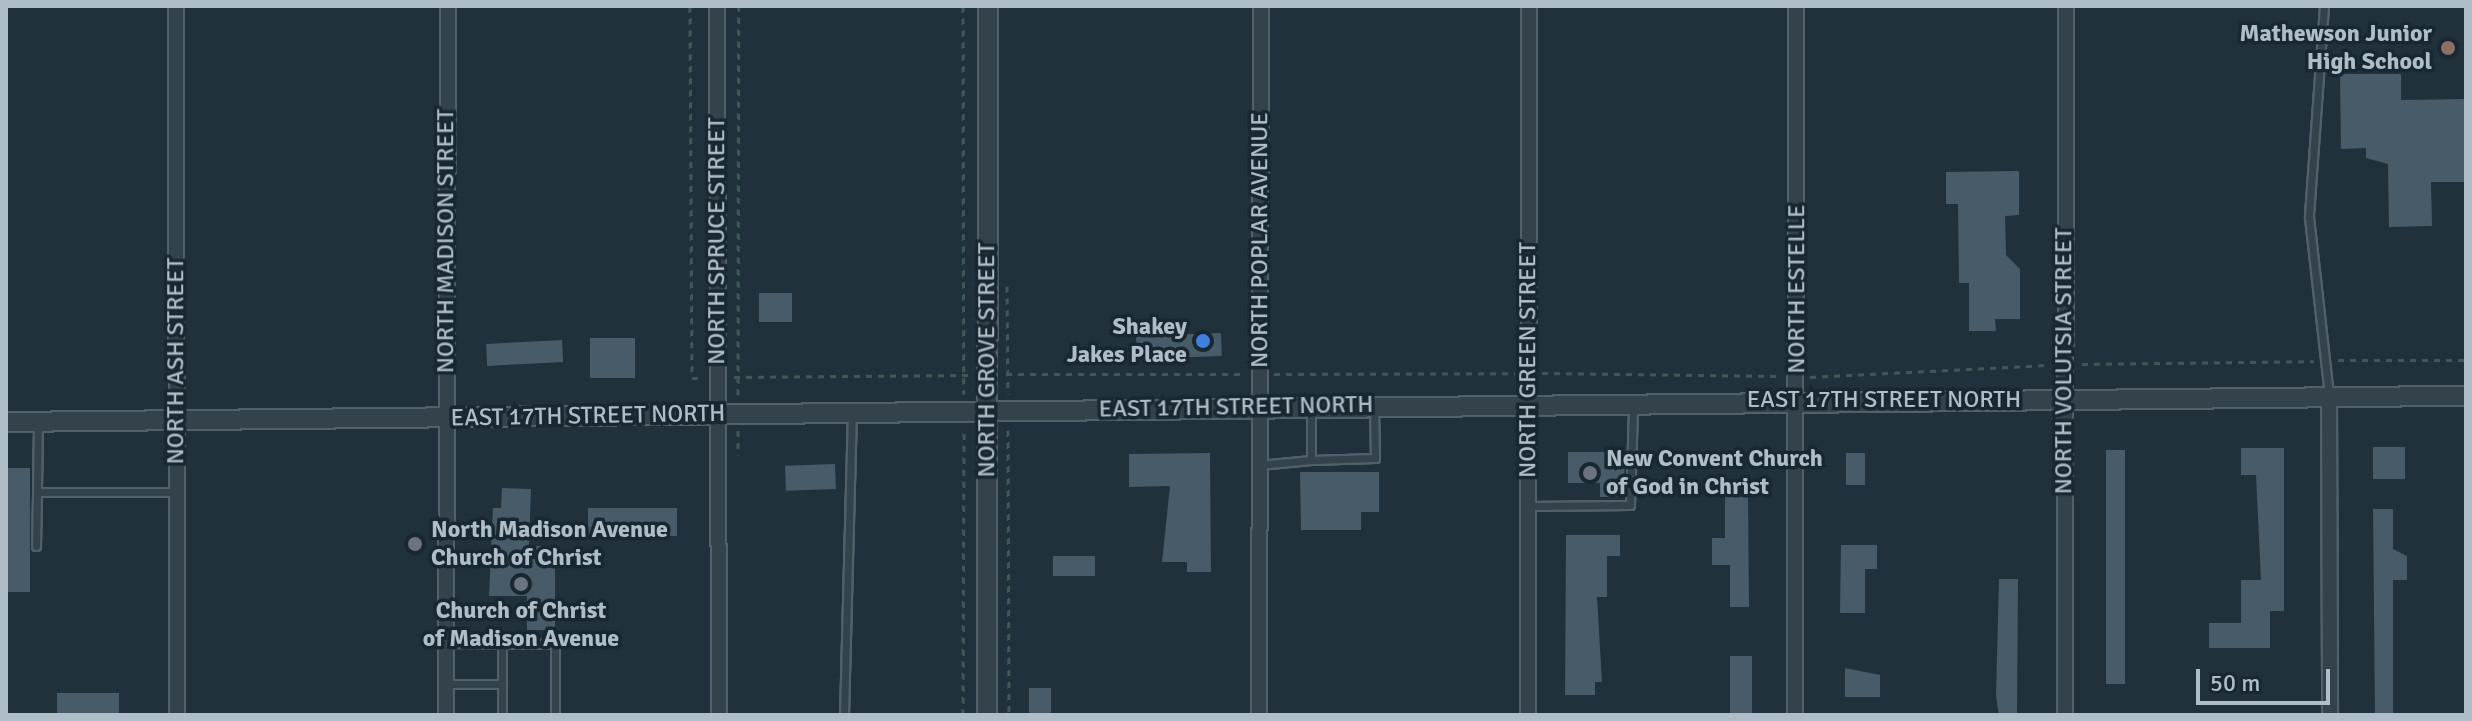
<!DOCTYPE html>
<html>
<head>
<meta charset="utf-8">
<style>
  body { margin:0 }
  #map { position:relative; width:2472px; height:721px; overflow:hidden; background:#20313c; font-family:Signika,sans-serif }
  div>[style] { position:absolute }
  .building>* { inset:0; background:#485b68; transform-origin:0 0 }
  .path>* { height:3px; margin-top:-1.5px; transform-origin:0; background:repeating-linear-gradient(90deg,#405957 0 6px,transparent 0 12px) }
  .roads { filter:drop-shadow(2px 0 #52606a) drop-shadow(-2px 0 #52606a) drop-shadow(0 2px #52606a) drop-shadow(0 -2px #52606a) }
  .service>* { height:7px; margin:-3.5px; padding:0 3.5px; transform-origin:3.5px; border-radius:3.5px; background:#34424c }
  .minor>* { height:14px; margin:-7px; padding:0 7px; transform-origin:7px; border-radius:7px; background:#34424c }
  .tertiary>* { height:18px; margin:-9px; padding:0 9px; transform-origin:9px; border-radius:9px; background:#34424c }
  .dots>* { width:22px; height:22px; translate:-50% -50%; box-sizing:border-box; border:4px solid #192731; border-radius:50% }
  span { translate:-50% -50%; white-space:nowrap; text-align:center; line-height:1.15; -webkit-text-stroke:7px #192731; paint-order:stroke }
  .poi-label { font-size:24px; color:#afbdc8; font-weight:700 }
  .right { translate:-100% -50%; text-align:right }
  .left { translate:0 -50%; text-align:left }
  .street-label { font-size:24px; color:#afbdc8 }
  .frame { position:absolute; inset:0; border:8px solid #afbdc8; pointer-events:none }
  .scale { position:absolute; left:2196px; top:669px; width:134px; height:36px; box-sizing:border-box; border:4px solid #afbdc8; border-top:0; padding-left:10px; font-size:24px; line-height:28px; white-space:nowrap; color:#afbdc8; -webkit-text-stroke:6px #192731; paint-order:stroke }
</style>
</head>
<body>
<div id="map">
  <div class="building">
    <div style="clip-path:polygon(2340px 74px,2401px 74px,2401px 100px,2466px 99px,2466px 182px,2431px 182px,2432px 226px,2389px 227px,2388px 164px,2366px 158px,2366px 148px,2341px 149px)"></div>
    <div style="clip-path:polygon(2019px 171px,2019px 215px,2005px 216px,2006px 255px,2020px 269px,2020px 319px,1995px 319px,1996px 331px,1969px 331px,1969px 283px,1959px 283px,1958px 204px,1946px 204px,1946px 172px)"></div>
    <div style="left:759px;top:293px;width:33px;height:29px"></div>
    <div style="left:1221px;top:333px;width:23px;height:85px;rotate:88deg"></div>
    <div style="left:635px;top:338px;width:40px;height:45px;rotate:90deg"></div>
    <div style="left:562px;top:340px;width:22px;height:76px;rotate:87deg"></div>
    <div style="left:2373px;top:447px;width:32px;height:32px"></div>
    <div style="clip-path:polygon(2241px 448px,2284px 448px,2284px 611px,2270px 611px,2270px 648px,2209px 648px,2209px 623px,2241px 623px,2241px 580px,2261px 580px,2256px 475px,2241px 475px)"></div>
    <div style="left:2106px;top:450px;width:19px;height:234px"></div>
    <div style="clip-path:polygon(1568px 452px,1625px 452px,1624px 497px,1600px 497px,1600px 483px,1568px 483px)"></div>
    <div style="clip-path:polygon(1210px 453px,1211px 572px,1187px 572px,1187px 562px,1162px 562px,1170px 486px,1129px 487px,1129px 454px)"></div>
    <div style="left:1846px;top:453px;width:19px;height:32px"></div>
    <div style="left:835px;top:464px;width:25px;height:50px;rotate:88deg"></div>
    <div style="left:6px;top:468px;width:24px;height:124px"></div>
    <div style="clip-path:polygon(1300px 472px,1379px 472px,1379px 512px,1361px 512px,1361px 530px,1301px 530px)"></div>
    <div style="clip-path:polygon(502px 488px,531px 489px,529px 546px,555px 546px,555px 630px,527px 630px,527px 596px,489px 596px,493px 508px,501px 508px)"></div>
    <div style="clip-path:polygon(1725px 493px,1748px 493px,1749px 607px,1730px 607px,1730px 565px,1712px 565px,1712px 538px,1725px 538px)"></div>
    <div style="left:588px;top:508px;width:89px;height:28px"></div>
    <div style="clip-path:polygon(2373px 509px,2393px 509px,2393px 549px,2407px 556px,2407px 580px,2393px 580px,2393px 715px,2375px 715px)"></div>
    <div style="clip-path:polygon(1566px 535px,1620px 535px,1620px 556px,1607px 556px,1607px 597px,1597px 597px,1602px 682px,1595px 682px,1595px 695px,1565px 695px)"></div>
    <div style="clip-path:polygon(1841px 545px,1877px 545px,1877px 569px,1865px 569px,1865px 613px,1840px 613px)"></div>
    <div style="left:1095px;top:556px;width:20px;height:42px;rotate:90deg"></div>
    <div style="clip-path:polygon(1999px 579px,2018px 579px,2017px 715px,1999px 715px,1996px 696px)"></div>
    <div style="left:1730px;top:656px;width:22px;height:59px"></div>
    <div style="clip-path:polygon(1845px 668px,1880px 675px,1880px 697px,1845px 697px)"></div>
    <div style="left:1029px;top:688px;width:22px;height:27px"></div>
    <div style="left:57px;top:693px;width:62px;height:22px"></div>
  </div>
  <div class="path">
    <div style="left:690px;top:6px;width:372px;rotate:89.7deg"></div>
    <div style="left:692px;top:378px;width:11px"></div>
    <div style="left:963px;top:6px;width:388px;rotate:89.9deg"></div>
    <div style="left:1007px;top:286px;width:108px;rotate:89.5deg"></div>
    <div style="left:2338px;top:360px;width:128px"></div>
    <div style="left:2082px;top:364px;width:232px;rotate:-0.7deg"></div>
    <div style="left:1542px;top:373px;width:237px;rotate:0.7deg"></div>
    <div style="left:1006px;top:374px;width:237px"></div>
    <div style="left:1274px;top:374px;width:241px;rotate:-0.2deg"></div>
    <div style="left:734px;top:377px;width:237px;rotate:-0.5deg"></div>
    <div style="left:1810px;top:377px;width:240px;rotate:-2.9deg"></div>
    <div style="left:738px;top:395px;width:389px;rotate:-89.9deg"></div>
    <div style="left:738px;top:430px;width:25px;rotate:90deg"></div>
    <div style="left:1008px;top:430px;width:285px;rotate:89.8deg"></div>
    <div style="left:963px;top:715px;width:285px;rotate:-89.8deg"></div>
  </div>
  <div class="roads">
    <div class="service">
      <div style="left:2324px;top:6px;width:212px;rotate:94.1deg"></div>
      <div style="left:2309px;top:217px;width:179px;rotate:83.6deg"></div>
      <div style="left:1311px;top:410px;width:50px;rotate:90deg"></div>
      <div style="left:1311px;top:460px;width:64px;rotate:-1.8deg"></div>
      <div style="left:1375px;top:458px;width:50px;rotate:-91.1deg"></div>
      <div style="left:38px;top:425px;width:67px;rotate:90.9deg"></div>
      <div style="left:37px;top:492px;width:139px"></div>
      <div style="left:1259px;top:465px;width:52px;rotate:-5.5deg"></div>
      <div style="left:1528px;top:506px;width:102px;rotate:-0.6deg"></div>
      <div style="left:1630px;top:505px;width:98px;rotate:-88.2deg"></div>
      <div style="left:36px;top:546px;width:54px;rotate:-88.9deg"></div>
      <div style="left:446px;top:643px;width:109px;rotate:0.5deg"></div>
      <div style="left:555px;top:644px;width:71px;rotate:90deg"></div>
      <div style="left:502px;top:644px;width:40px;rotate:90deg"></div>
      <div style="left:446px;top:684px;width:56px"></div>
      <div style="left:502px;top:684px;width:31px;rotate:90deg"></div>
      <div style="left:844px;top:715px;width:302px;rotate:-88.5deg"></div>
    </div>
    <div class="minor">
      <div style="left:176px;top:6px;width:709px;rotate:89.92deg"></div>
      <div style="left:717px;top:6px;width:709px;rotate:89.84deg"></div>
      <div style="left:2329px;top:397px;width:318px;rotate:89.8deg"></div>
      <div style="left:446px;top:715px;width:709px;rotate:-89.84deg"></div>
      <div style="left:1259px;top:715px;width:709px;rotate:-89.84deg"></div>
      <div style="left:1528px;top:715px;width:709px;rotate:-89.92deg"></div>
      <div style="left:1795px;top:715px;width:709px;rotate:-89.92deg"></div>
      <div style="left:2065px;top:715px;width:709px;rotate:-89.92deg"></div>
    </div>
    <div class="tertiary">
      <div style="left:6px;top:422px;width:2460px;rotate:-0.61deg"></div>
      <div style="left:987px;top:715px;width:709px;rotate:-89.92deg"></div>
    </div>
  </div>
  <div class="dots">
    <div style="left:2448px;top:48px;background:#8d6e63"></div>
    <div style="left:1203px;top:341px;background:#3f7fe0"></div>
    <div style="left:1590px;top:473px;background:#6b7280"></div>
    <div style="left:415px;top:544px;background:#6b7280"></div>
    <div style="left:521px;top:584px;background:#6b7280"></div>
  </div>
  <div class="poi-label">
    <span class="right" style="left:2432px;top:48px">Mathewson Junior<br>High School</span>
    <span class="right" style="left:1187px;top:341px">Shakey<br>Jakes Place</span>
    <span class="left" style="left:1606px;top:473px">New Convent Church<br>of God in Christ</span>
    <span class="left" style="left:431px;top:544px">North Madison Avenue<br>Church of Christ</span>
    <span style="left:521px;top:625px">Church of Christ<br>of Madison Avenue</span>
  </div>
  <div class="street-label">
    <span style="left:1260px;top:240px;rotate:-90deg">NORTH POPLAR AVENUE</span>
    <span style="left:446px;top:241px;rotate:-90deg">NORTH MADISON STREET</span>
    <span style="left:717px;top:241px;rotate:-90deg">NORTH SPRUCE STREET</span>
    <span style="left:1797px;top:289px;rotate:-90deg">NORTH ESTELLE</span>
    <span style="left:987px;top:360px;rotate:-90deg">NORTH GROVE STREET</span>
    <span style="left:1528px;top:360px;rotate:-90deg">NORTH GREEN STREET</span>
    <span style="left:176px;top:361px;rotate:-90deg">NORTH ASH STREET</span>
    <span style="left:2064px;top:361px;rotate:-90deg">NORTH VOLUTSIA STREET</span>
    <span style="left:1884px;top:400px">EAST 17TH STREET NORTH</span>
    <span style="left:1236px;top:407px;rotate:-1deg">EAST 17TH STREET NORTH</span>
    <span style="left:588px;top:416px;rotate:-1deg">EAST 17TH STREET NORTH</span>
  </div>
  <div class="frame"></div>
  <div class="scale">50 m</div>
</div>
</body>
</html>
